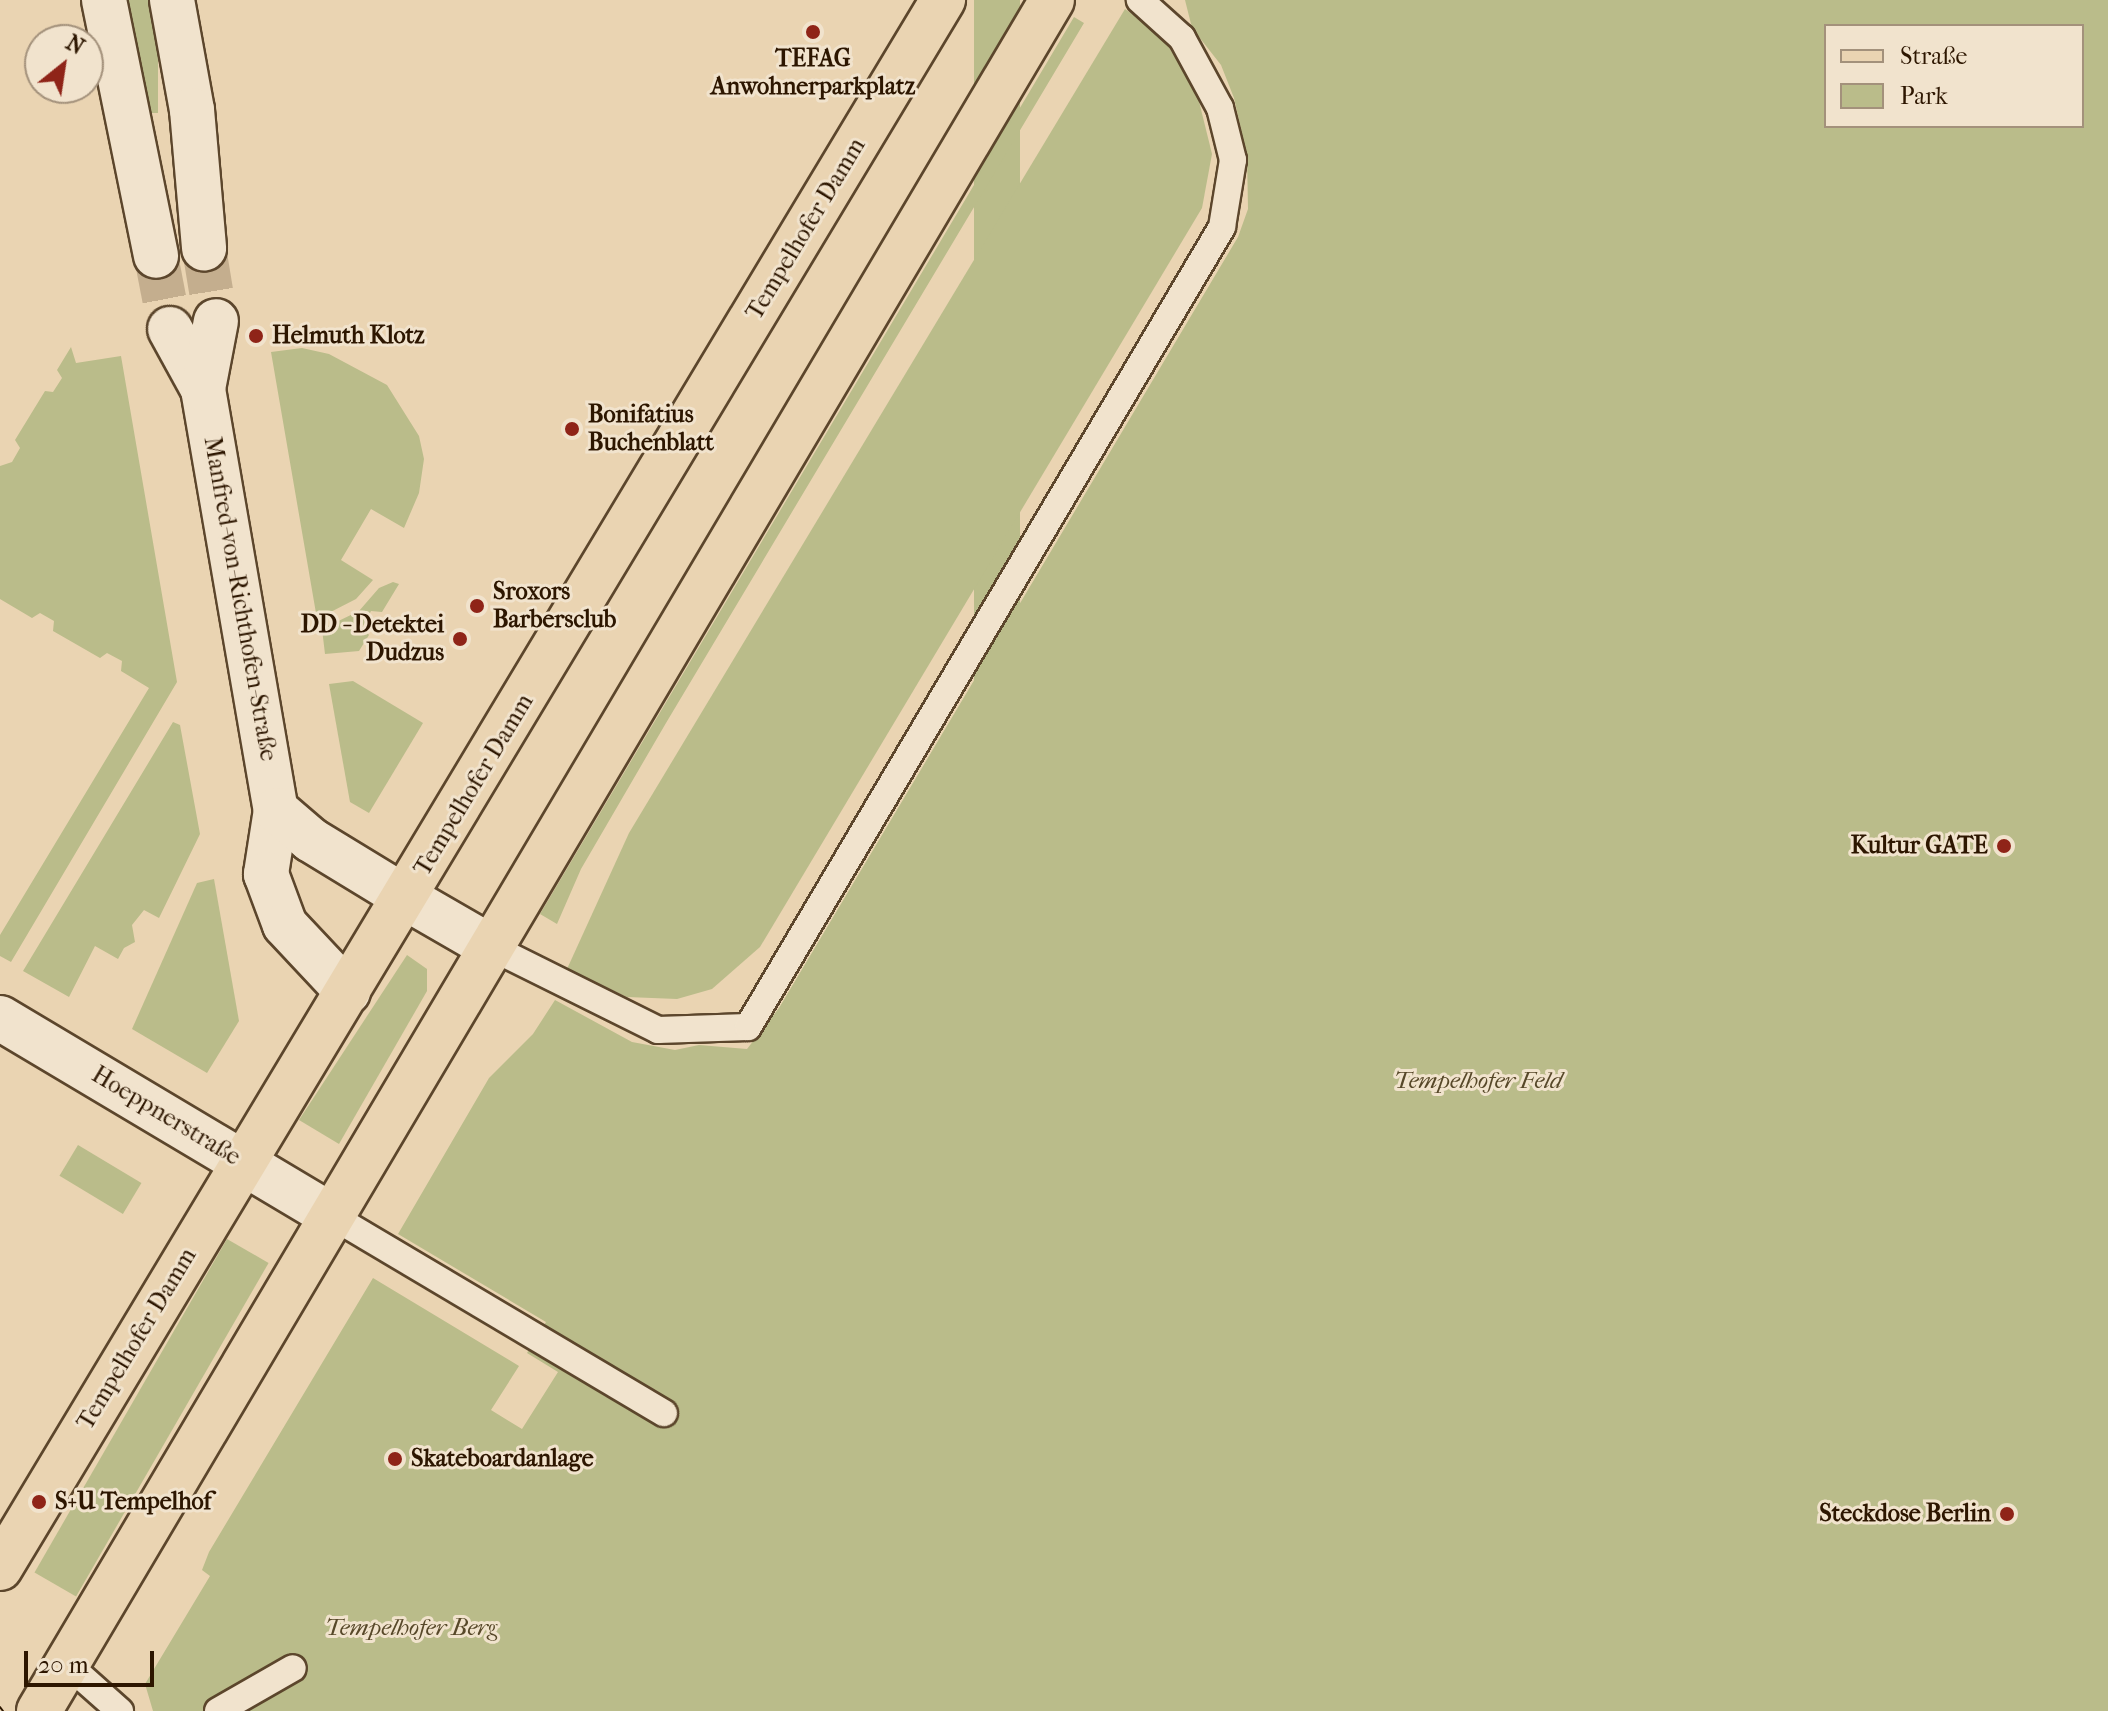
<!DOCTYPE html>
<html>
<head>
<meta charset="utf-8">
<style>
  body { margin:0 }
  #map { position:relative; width:2108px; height:1711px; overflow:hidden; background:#ead4b2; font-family:"IM FELL French Canon",serif }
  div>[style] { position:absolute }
  .green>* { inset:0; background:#babc8a; transform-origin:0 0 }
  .minor-tunnel>* { height:44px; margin-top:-22px; transform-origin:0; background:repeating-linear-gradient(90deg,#c4ae8e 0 44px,transparent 0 66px) }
  .roads { filter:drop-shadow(2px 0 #5c462c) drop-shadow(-2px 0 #5c462c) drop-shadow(0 2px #5c462c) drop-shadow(0 -2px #5c462c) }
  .service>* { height:26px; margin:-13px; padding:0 13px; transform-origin:13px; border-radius:13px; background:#f1e3cd }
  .minor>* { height:44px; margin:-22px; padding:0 22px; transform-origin:22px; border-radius:22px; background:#f1e3cd }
  .tertiary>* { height:44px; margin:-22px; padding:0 22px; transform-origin:22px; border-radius:22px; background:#f1e3cd }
  .primary>* { height:44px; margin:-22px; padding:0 22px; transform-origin:22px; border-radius:22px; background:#ead4b2 }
  .tram>* { height:2px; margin:-1px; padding:0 1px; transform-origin:1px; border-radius:1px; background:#2d1600 }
  .dots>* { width:22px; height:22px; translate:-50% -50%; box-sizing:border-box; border:4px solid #f1e3cd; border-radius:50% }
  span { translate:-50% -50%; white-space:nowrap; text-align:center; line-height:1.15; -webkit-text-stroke:6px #f1e3cd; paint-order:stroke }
  .poi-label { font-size:24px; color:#2d1600; font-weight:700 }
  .left { translate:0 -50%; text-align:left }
  .right { translate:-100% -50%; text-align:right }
  .street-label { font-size:24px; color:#2d1600 }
  .park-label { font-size:24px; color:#574829; font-style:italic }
  .legend { position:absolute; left:1824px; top:24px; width:260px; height:104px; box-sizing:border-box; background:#f1e3cd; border:2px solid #a3917b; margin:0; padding:10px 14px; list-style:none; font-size:24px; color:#2d1600 }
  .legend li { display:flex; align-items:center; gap:16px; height:40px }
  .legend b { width:40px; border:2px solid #a3917b }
  .north { position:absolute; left:24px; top:24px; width:80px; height:80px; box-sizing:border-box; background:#f1e3cd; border:2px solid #a3917b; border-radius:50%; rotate:30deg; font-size:22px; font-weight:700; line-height:32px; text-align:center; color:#2d1600 }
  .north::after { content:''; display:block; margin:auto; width:28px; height:36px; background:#8f2418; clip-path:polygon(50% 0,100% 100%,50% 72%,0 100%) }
  .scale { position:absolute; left:24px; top:1651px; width:130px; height:36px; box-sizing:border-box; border:4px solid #2d1600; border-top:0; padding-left:10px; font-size:24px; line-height:28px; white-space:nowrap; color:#2d1600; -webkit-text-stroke:6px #f1e3cd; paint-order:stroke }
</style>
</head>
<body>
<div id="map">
  <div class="green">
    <div style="left:115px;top:0;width:43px;height:113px"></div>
    <div style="left:974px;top:0;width:46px;height:1008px"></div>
    <div style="clip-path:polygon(evenodd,1185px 0,2108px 0,2108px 1711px,153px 1711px,145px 1684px,210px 1576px,202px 1570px,209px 1552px,373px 1278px,519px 1366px,491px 1410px,522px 1429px,558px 1372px,527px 1353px,546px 1322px,398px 1234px,489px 1078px,533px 1034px,555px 1000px,632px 1042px,675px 1050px,699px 1045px,747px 1049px,779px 1008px,1238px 237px,1248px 209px,1247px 156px,1234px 98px,1221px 65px,1192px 28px,1185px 0,1826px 26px,2082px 26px,2082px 126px,1826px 126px,1826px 26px)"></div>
    <div style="clip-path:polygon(1125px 9px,1159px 33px,1195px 85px,1212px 154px,1202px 208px,760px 947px,712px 989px,677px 999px,627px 997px,567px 969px,629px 833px)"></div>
    <div style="clip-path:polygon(1074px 17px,1084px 23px,666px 723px,581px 869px,557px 924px,540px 914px)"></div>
    <div style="clip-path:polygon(71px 347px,76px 363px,121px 356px,177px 682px,11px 962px,0 956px,0 935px,149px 688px,121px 671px,122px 661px,107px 653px,100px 658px,53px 631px,54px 621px,40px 613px,32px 618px,0 599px,0 466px,12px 462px,20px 448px,15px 440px,45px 391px,53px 392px,62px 378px,57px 370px)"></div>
    <div style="clip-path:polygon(302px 348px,329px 354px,387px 385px,419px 436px,424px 459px,419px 493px,404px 528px,371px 509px,341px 560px,373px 580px,356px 599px,317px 619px,271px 352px)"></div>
    <div style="clip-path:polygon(393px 582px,399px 584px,382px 612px,371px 611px,363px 626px,369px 635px,359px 651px,325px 654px,322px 629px,359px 611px,379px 588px)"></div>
    <div style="clip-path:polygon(353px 681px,423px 723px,369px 813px,350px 802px,329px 684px)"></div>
    <div style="clip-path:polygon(173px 722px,180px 725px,200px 834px,159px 918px,144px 910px,132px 925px,135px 942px,124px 948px,118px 959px,95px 946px,69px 997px,23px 971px)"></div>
    <div style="clip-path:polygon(214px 879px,239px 1021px,207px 1073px,132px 1029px,197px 883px)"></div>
    <div style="clip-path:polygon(407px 955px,427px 969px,427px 991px,339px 1144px,299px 1120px)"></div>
    <div style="left:78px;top:1145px;width:74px;height:36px;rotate:31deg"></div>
    <div style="left:227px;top:1239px;width:48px;height:385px;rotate:30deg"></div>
  </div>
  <div class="minor-tunnel">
    <div style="left:204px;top:248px;width:74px;rotate:80.7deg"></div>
    <div style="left:156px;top:256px;width:74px;rotate:79.1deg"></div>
  </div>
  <div class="roads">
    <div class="service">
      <div style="left:489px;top:946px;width:189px;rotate:26.4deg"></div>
      <div style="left:658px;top:1030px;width:90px;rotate:-1.9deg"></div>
      <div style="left:748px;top:1027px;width:930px;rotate:-59.35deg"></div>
      <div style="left:1222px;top:227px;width:68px;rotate:-80.7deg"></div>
      <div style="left:1233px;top:160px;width:54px;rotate:-104deg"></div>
      <div style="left:1220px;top:108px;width:80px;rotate:-118.5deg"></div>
      <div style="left:1182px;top:38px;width:57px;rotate:-137.9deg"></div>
      <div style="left:332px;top:1216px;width:386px;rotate:30.7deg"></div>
      <div style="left:67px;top:1664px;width:71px;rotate:41.6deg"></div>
      <div style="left:218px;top:1711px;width:86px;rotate:-29.8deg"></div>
    </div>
    <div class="minor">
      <div style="left:104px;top:0;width:261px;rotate:78.5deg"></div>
      <div style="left:172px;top:0;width:112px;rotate:79.7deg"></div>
      <div style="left:192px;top:110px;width:139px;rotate:85deg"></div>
      <div style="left:170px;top:329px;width:68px;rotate:61.2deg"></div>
      <div style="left:203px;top:389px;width:427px;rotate:80.2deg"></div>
      <div style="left:276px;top:810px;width:65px;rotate:98.9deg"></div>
      <div style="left:266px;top:874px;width:54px;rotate:69.6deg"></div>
      <div style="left:285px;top:925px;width:92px;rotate:46.8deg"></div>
      <div style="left:203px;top:389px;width:69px;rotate:-79.2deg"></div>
      <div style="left:276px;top:810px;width:46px;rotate:40.6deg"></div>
      <div style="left:311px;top:840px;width:111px;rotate:31.4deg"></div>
      <div style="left:0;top:1018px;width:387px;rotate:30.8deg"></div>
    </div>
    <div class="tertiary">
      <div style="left:406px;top:898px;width:96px;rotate:30deg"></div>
    </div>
    <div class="primary">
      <div style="left:0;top:1568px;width:1830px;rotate:-58.98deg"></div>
      <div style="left:39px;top:1711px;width:1988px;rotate:-59.37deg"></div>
    </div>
  </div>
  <div class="tram">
    <div style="left:0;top:1707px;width:5px;rotate:53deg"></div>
  </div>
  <div class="dots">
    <div style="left:813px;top:32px;background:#8f2418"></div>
    <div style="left:256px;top:336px;background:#8f2418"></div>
    <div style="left:572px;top:429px;background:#8f2418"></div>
    <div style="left:477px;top:606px;background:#8f2418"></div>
    <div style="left:460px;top:639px;background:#8f2418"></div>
    <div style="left:2004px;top:846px;background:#8f2418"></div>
    <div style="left:395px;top:1459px;background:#8f2418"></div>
    <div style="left:39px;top:1502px;background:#8f2418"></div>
    <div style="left:2007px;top:1514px;background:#8f2418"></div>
  </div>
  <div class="poi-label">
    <span style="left:813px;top:73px">TEFAG<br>Anwohnerparkplatz</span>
    <span class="left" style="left:272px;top:336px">Helmuth Klotz</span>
    <span class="left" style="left:588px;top:429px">Bonifatius<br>Buchenblatt</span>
    <span class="left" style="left:493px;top:606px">Sroxors<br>Barbersclub</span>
    <span class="right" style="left:444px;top:639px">DD - Detektei<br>Dudzus</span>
    <span class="right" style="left:1988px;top:846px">Kultur GATE</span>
    <span class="left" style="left:411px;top:1459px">Skateboardanlage</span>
    <span class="left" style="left:55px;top:1502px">S+U Tempelhof</span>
    <span class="right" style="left:1991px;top:1514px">Steckdose Berlin</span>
  </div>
  <div class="street-label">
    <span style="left:806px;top:229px;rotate:-59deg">Tempelhofer Damm</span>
    <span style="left:240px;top:599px;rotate:80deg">Manfred-von-Richthofen-Straße</span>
    <span style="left:474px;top:785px;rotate:-59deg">Tempelhofer Damm</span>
    <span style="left:166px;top:1116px;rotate:31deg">Hoeppnerstraße</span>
    <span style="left:137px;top:1339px;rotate:-59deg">Tempelhofer Damm</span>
  </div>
  <div class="park-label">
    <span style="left:1478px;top:1081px">Tempelhofer Feld</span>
    <span style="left:411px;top:1628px">Tempelhofer Berg</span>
  </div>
  <ul class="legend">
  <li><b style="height:10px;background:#ead4b2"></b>Straße</li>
  <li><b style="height:22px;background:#babc8a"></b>Park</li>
  </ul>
  <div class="north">N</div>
  <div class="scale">20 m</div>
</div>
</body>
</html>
